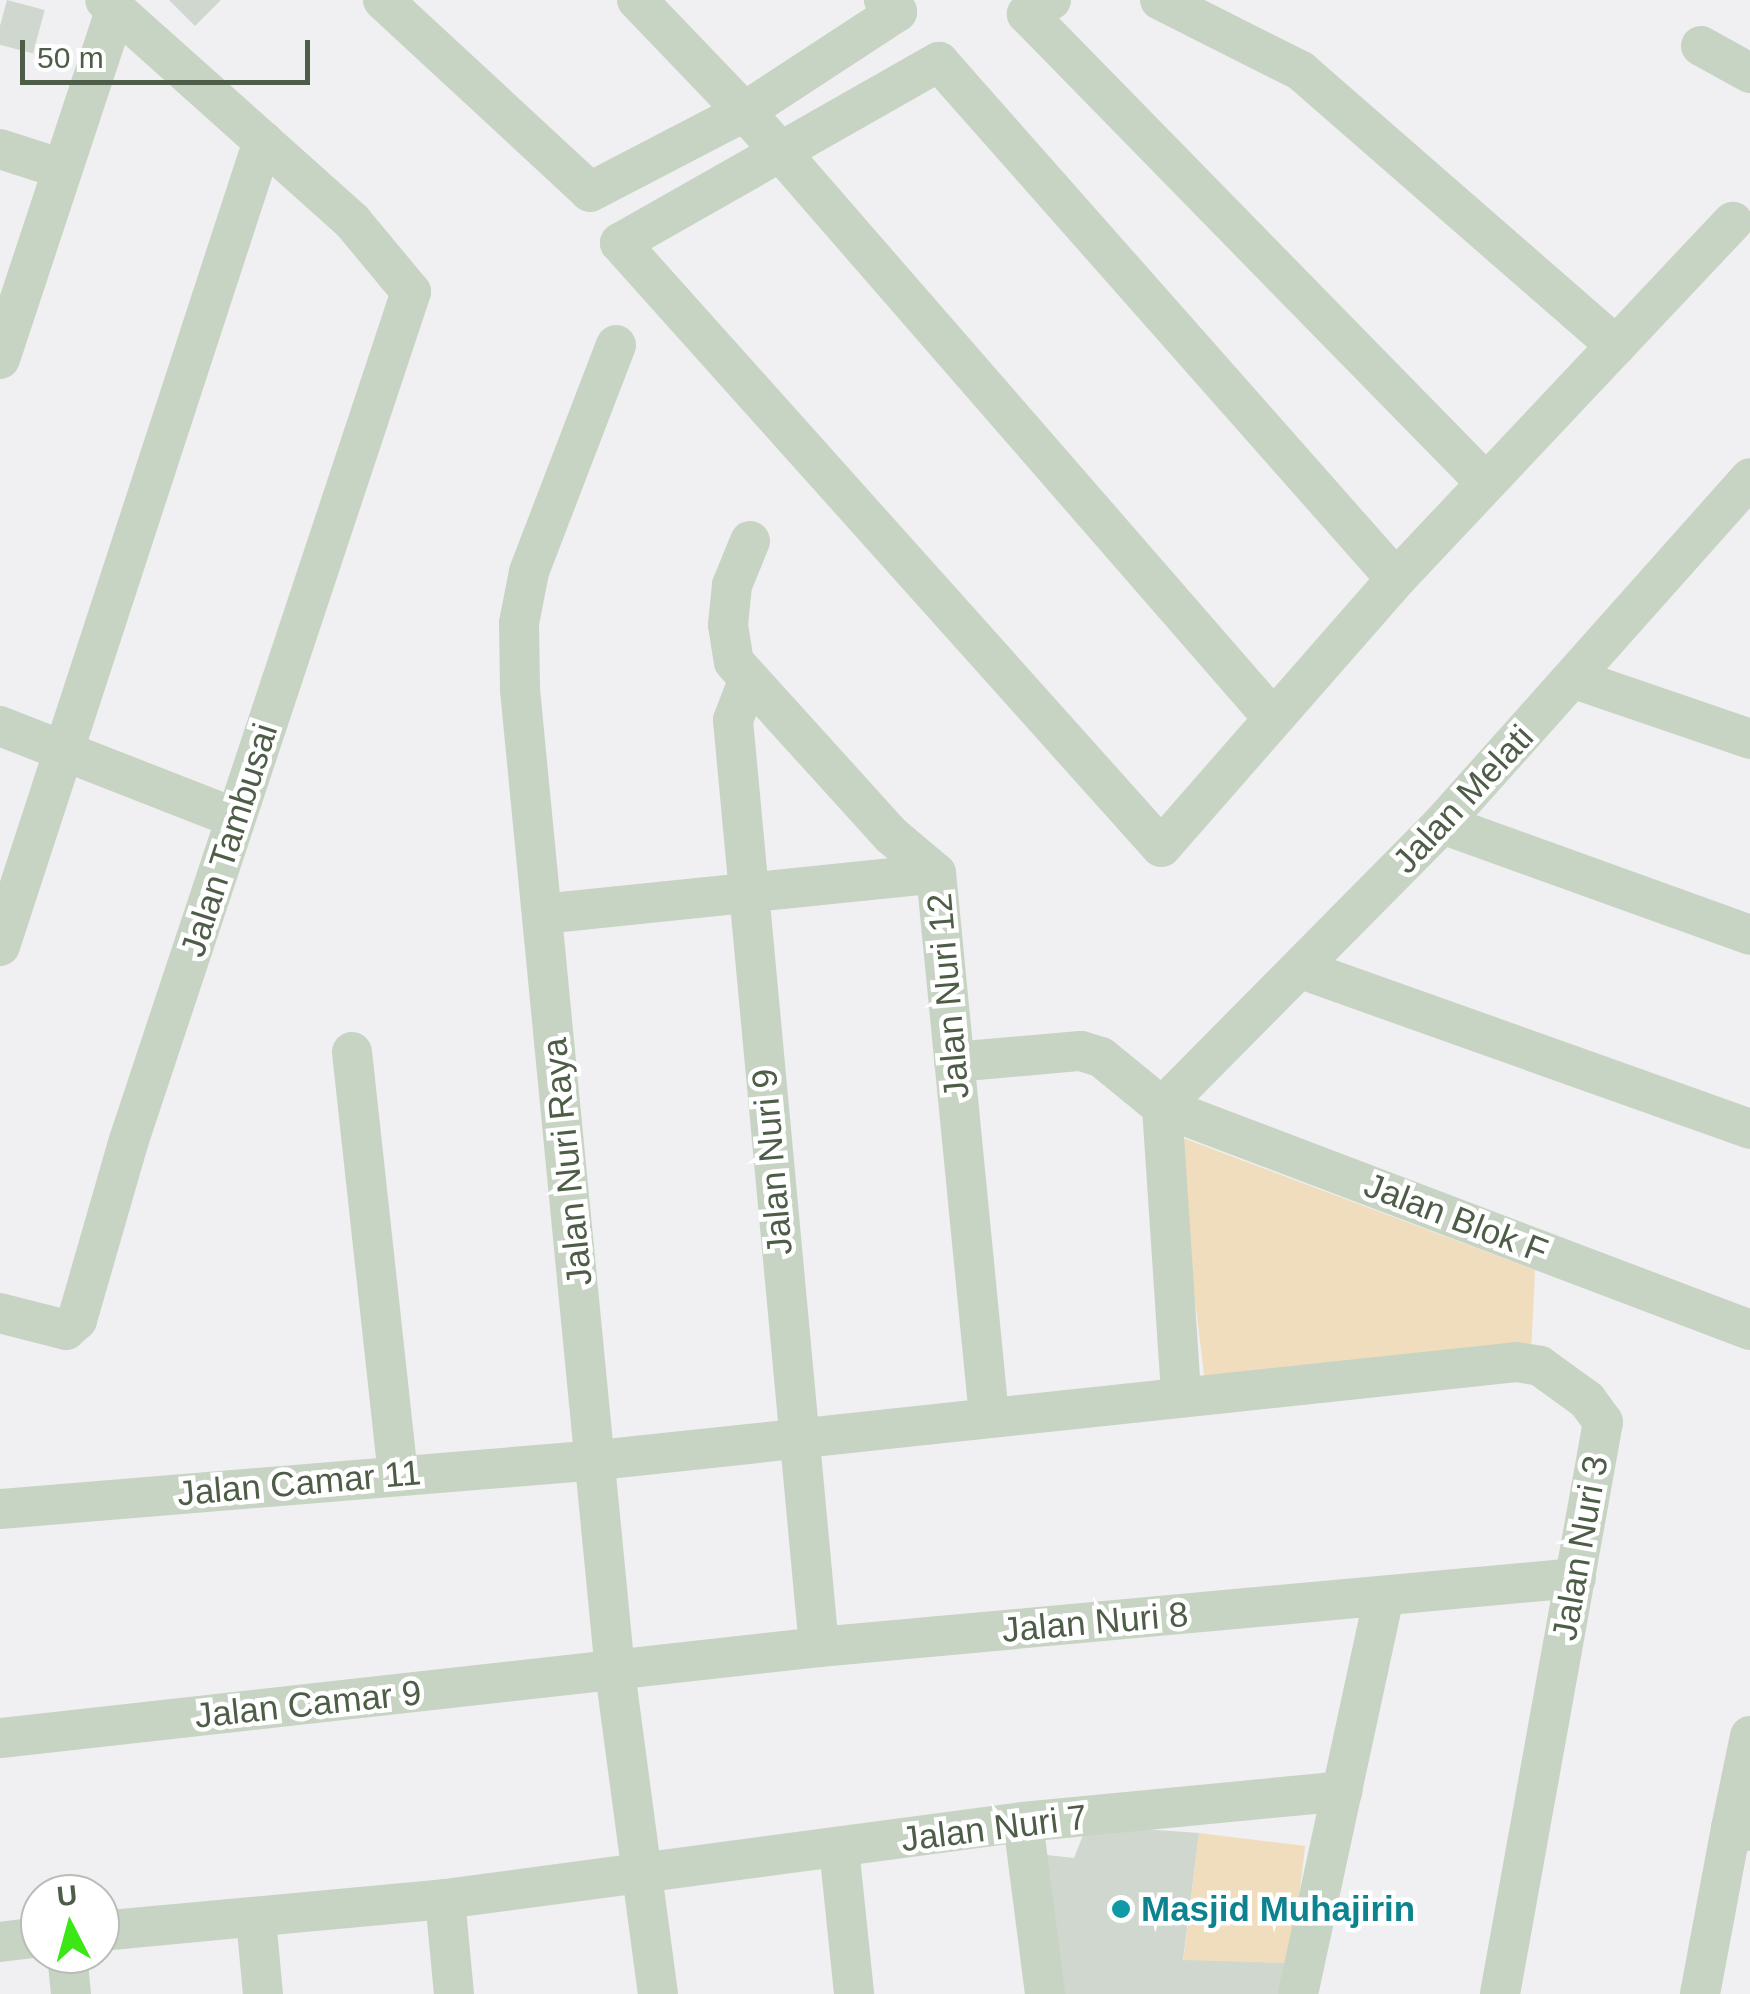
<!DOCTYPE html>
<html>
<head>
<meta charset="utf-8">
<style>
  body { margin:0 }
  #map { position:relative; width:1750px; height:1994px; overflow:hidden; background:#f0eff2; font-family:Helvetica,sans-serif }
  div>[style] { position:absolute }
  .green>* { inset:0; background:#f0ddbd; transform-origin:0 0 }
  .building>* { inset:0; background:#d0d7ce; transform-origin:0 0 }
  .street>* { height:40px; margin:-20px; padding:0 20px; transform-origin:20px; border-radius:20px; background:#c7d4c3 }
  .dots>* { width:28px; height:28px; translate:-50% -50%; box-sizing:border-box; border:5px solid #fff; border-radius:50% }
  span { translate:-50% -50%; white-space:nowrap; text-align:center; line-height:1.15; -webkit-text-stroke:9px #fff; paint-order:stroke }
  .street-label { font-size:35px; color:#4d5d47 }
  .culture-label { font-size:35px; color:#0d838f; font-weight:700 }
  .left { translate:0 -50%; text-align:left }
  .north { position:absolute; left:20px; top:1874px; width:100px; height:100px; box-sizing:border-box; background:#fff; border:2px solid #b8beb5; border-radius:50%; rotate:354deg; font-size:28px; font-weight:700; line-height:40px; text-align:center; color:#4d5d47 }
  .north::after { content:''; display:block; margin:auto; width:35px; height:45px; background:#3de615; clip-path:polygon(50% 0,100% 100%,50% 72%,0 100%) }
  .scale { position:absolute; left:20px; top:40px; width:290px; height:45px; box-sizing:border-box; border:5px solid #4d5d47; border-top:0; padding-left:12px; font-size:30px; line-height:35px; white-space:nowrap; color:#4d5d47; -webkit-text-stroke:8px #fff; paint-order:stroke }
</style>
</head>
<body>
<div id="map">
  <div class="green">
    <div style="clip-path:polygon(1175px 1135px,1535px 1270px,1531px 1354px,1206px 1391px)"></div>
    <div style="left:1199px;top:1833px;width:107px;height:128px;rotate:7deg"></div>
  </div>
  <div class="building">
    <div style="left:7px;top:0;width:39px;height:45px;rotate:15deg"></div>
    <div style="clip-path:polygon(169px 0,221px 0,195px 26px)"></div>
    <div style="clip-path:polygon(1087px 1825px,1199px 1833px,1183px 1960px,1284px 1963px,1281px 1994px,1064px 1994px,1047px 1855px,1074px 1858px)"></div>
  </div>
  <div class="street">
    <div style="left:383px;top:0;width:282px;rotate:42.8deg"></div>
    <div style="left:590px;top:192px;width:174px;rotate:-27.5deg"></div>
    <div style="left:744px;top:112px;width:183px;rotate:-33.2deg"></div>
    <div style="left:897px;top:12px;width:18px;rotate:-137deg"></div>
    <div style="left:637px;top:0;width:172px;rotate:46.2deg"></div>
    <div style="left:756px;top:124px;width:786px;rotate:48.97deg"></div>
    <div style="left:1051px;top:0;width:28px;rotate:150deg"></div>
    <div style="left:1027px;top:14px;width:656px;rotate:45.62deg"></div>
    <div style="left:1160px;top:0;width:158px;rotate:26.7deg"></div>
    <div style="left:1301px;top:71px;width:418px;rotate:41.1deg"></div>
    <div style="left:1701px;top:46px;width:56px;rotate:28.9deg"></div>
    <div style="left:939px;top:62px;width:690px;rotate:48.53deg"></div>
    <div style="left:1396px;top:579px;width:356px;rotate:131.2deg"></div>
    <div style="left:1161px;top:847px;width:811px;rotate:-131.85deg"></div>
    <div style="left:620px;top:243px;width:367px;rotate:-29.6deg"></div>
    <div style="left:0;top:149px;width:62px;rotate:17.9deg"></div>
    <div style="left:616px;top:345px;width:243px;rotate:111deg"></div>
    <div style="left:529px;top:572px;width:52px;rotate:101.1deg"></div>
    <div style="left:519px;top:623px;width:67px;rotate:89.1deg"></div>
    <div style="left:520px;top:690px;width:987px;rotate:84.47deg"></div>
    <div style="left:615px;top:1672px;width:325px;rotate:82.4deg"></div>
    <div style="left:0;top:359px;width:369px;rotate:-71.7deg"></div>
    <div style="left:750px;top:541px;width:48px;rotate:112.2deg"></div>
    <div style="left:732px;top:585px;width:40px;rotate:95.7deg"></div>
    <div style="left:728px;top:625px;width:37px;rotate:81deg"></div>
    <div style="left:734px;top:662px;width:235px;rotate:47.8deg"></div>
    <div style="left:892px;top:836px;width:57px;rotate:40.1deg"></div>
    <div style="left:936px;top:873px;width:546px;rotate:84.43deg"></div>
    <div style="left:1396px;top:579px;width:491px;rotate:-46.7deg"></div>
    <div style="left:1575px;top:679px;width:185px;rotate:18.9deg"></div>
    <div style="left:748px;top:681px;width:42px;rotate:111deg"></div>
    <div style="left:733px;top:720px;width:931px;rotate:84.7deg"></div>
    <div style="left:0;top:726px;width:252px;rotate:21.4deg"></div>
    <div style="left:1442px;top:824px;width:327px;rotate:19.8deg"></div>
    <div style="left:542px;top:914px;width:396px;rotate:-5.9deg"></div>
    <div style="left:0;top:946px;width:847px;rotate:-71.91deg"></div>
    <div style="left:1301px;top:969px;width:477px;rotate:19.6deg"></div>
    <div style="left:352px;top:1052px;width:424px;rotate:83.8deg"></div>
    <div style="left:954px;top:1062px;width:127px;rotate:-5deg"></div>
    <div style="left:1081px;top:1051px;width:21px;rotate:17deg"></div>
    <div style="left:1101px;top:1057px;width:79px;rotate:39.3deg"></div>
    <div style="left:1162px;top:1107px;width:629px;rotate:20.77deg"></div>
    <div style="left:1162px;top:1107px;width:398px;rotate:-45.3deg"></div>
    <div style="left:1442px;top:824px;width:463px;rotate:-48.3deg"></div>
    <div style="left:1162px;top:1107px;width:290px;rotate:86.2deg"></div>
    <div style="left:0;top:1313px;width:68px;rotate:14.4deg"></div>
    <div style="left:66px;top:1330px;width:15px;rotate:-42deg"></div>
    <div style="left:77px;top:1320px;width:187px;rotate:-73.9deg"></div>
    <div style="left:129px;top:1140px;width:894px;rotate:-71.61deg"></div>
    <div style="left:411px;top:292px;width:92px;rotate:-129.7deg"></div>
    <div style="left:352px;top:221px;width:331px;rotate:-138.2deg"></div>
    <div style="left:0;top:1509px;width:600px;rotate:-4.68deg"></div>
    <div style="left:598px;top:1460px;width:923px;rotate:-6.09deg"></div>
    <div style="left:1516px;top:1362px;width:24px;rotate:9deg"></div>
    <div style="left:1540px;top:1366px;width:58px;rotate:35.9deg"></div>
    <div style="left:1587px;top:1400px;width:27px;rotate:54deg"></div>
    <div style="left:1603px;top:1422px;width:581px;rotate:100.21deg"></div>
    <div style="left:0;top:1738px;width:824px;rotate:-6.34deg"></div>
    <div style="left:819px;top:1647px;width:760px;rotate:-5.21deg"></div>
    <div style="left:1023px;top:1822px;width:173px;rotate:82.7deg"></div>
    <div style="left:1731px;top:1828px;width:94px;rotate:-78.3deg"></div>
    <div style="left:839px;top:1848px;width:147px;rotate:84.1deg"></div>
    <div style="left:445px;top:1899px;width:95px;rotate:84.6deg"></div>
    <div style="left:256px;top:1919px;width:75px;rotate:84.7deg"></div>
    <div style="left:100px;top:1931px;width:346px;rotate:-5.3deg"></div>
    <div style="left:445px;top:1899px;width:583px;rotate:-7.59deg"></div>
    <div style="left:1023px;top:1822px;width:321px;rotate:-5.5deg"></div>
    <div style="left:0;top:1942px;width:40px;rotate:-7.1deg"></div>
    <div style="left:67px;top:1954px;width:40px;rotate:84.3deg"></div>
    <div style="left:1298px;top:1994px;width:406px;rotate:-77.8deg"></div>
    <div style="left:1700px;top:1994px;width:169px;rotate:-79.4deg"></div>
    <div style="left:1731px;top:1828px;width:19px;rotate:9deg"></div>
  </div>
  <div class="dots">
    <div style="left:1121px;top:1909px;background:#0f9aa8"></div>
  </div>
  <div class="street-label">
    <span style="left:1463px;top:799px;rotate:-47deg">Jalan Melati</span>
    <span style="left:229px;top:840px;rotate:-72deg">Jalan Tambusai</span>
    <span style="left:948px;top:996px;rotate:-95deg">Jalan Nuri 12</span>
    <span style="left:567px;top:1162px;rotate:-96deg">Jalan Nuri Raya</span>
    <span style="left:772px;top:1162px;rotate:-95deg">Jalan Nuri 9</span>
    <span style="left:1456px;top:1218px;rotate:21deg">Jalan Blok F</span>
    <span style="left:299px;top:1483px;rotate:-5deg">Jalan Camar 11</span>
    <span style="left:1580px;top:1548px;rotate:-80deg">Jalan Nuri 3</span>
    <span style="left:1095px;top:1622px;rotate:-5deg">Jalan Nuri 8</span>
    <span style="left:308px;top:1704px;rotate:-6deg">Jalan Camar 9</span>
    <span style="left:994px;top:1828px;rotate:-7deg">Jalan Nuri 7</span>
  </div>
  <div class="culture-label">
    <span class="left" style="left:1141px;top:1909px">Masjid Muhajirin</span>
  </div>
  <div class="north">U</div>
  <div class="scale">50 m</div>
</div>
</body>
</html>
